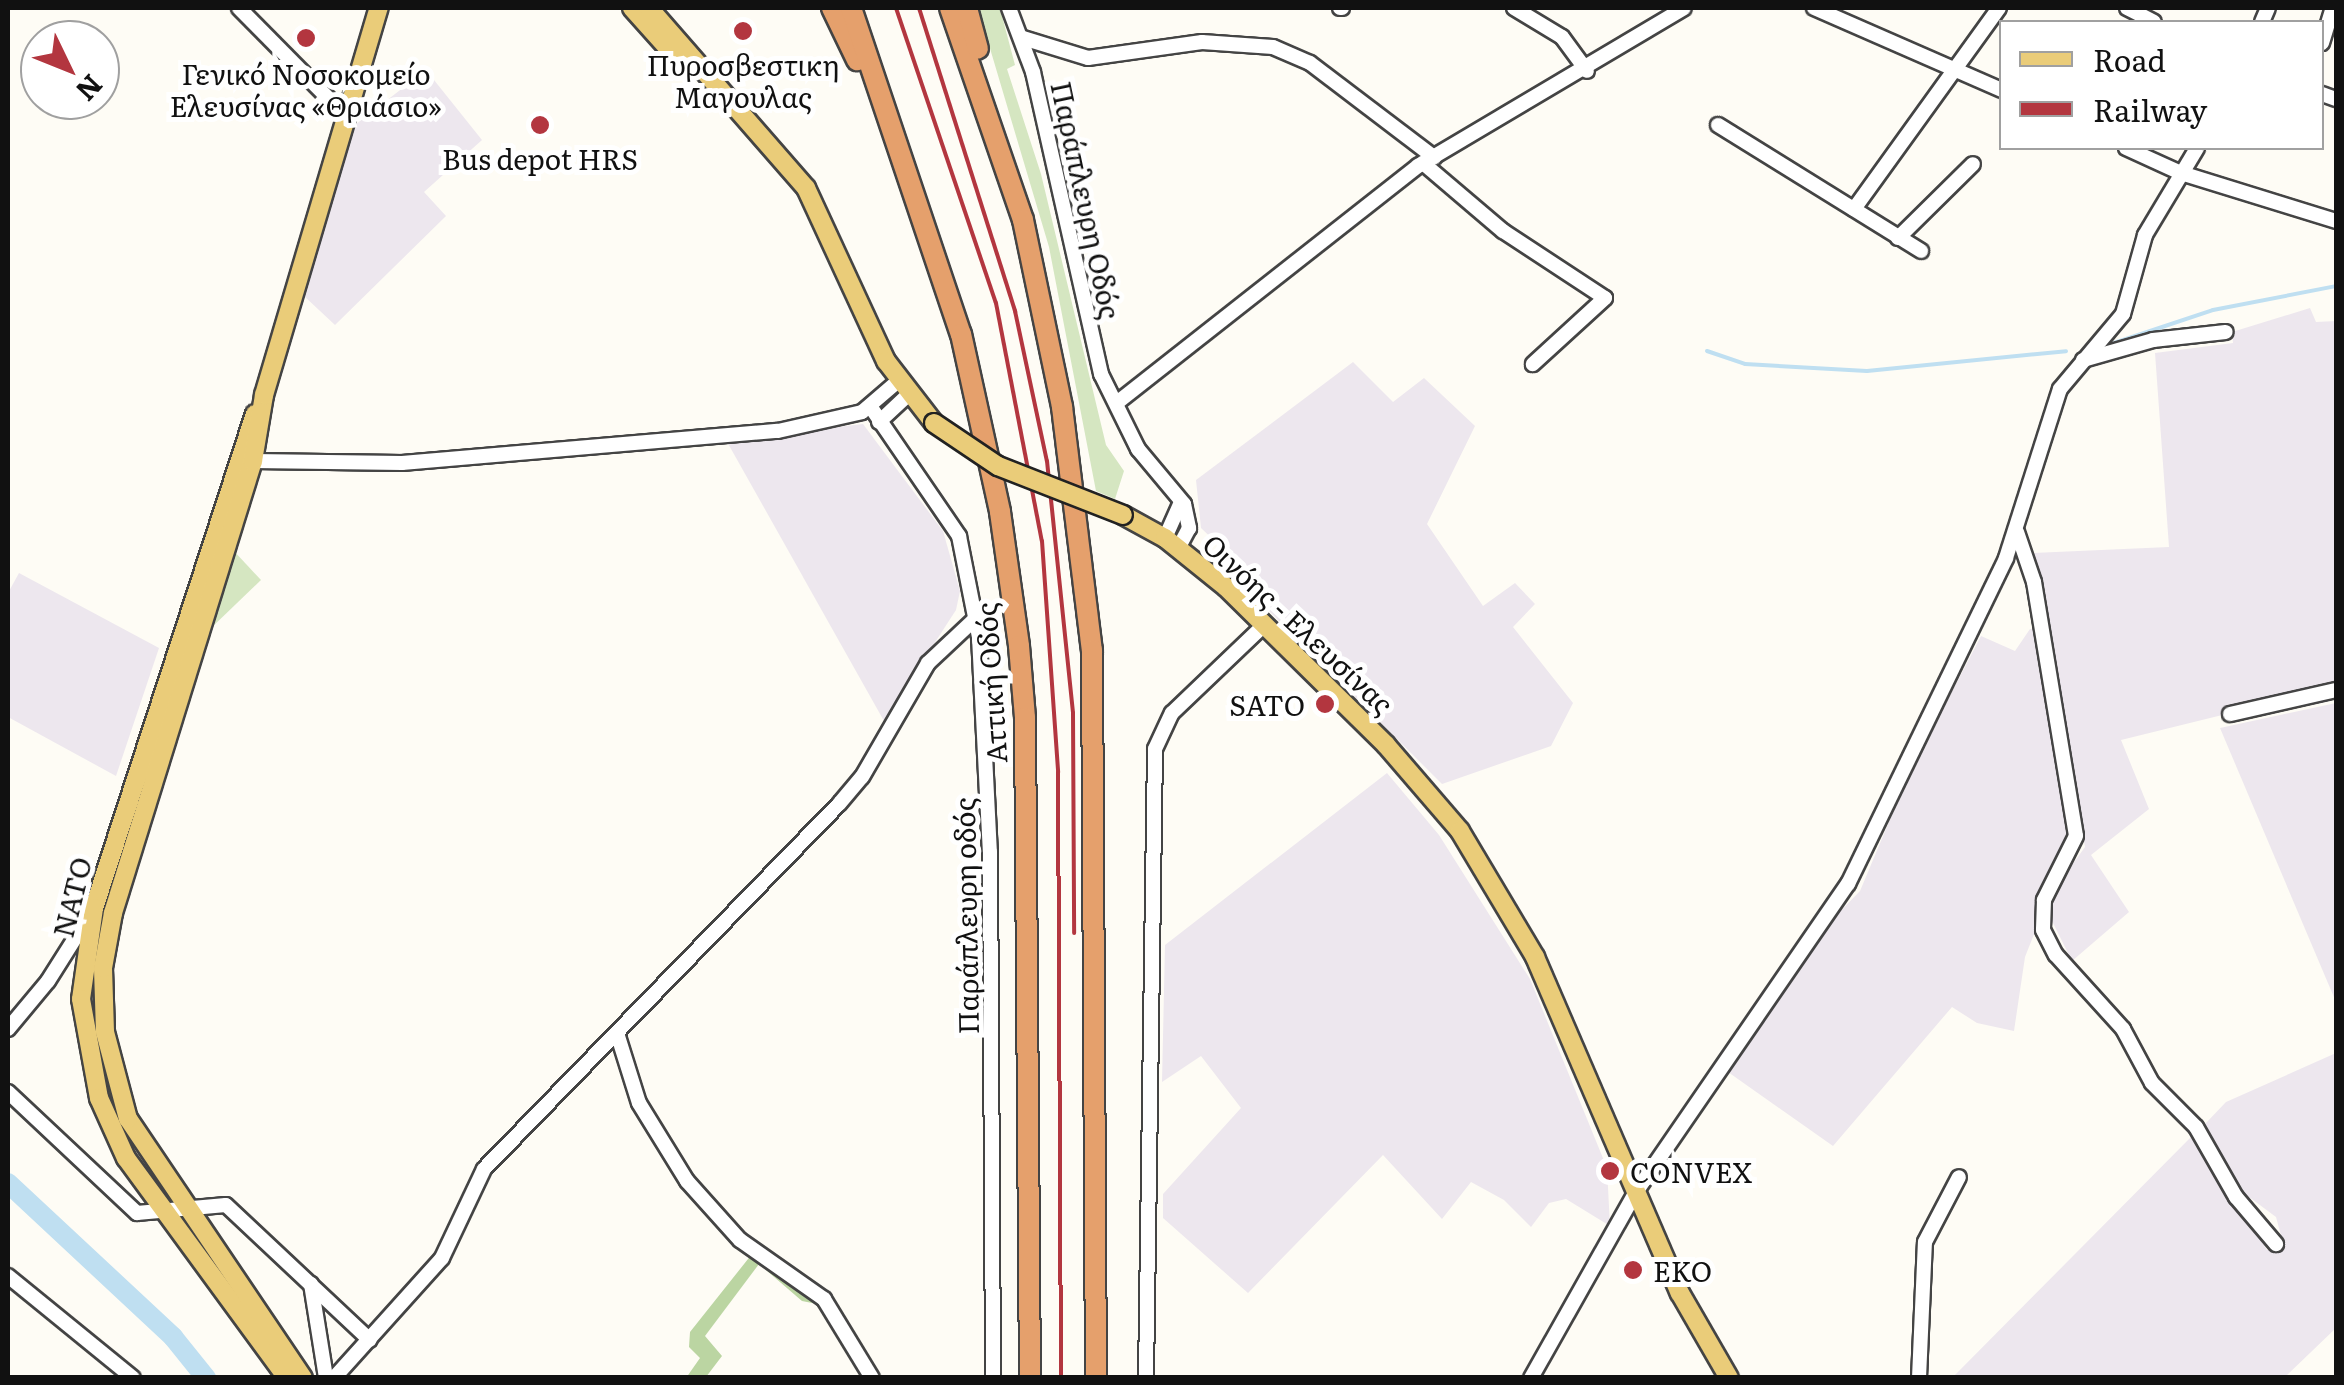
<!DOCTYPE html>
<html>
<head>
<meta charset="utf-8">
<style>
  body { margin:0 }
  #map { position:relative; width:2344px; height:1385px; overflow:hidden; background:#fefcf5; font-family:Literata,serif }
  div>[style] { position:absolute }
  .industrial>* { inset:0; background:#ede7ee }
  .green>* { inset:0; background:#d5e6c1 }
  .forest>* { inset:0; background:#bbd5a2 }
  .stream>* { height:4px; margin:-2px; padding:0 2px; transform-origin:2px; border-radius:2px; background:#bfdff1 }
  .river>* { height:20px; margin:-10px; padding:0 10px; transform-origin:10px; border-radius:10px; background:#bfdff1 }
  .roads { filter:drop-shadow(2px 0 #444) drop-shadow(-2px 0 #444) drop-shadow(0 2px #444) drop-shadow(0 -2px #444) }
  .minor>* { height:14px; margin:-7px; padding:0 7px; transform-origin:7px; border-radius:7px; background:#fff }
  .major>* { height:18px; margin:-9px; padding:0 9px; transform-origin:9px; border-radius:9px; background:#eacc79 }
  .highway>* { height:20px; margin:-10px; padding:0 10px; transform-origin:10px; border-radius:10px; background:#e5a06c }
  .rail>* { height:4px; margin:-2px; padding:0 2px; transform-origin:2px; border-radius:2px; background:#b3363f }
  .bridges { filter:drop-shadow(2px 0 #222) drop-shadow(-2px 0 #222) drop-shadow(0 2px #222) drop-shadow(0 -2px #222) }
  .major-bridge>* { height:18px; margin:-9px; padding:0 9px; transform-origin:9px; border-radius:9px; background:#eacc79 }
  .dots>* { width:28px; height:28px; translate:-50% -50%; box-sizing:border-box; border:5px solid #fff; border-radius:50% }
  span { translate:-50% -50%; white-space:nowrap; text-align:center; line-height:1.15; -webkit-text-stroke:10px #fff; paint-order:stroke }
  .poi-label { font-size:28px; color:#111 }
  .right { translate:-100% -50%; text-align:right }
  .left { translate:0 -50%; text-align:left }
  .street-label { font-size:28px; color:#111 }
  .frame { position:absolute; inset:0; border:10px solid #111; pointer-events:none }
  .legend { position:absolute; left:1999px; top:20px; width:325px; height:130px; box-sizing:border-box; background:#fff; border:2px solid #a0a0a0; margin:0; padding:12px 18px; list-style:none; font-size:30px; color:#111 }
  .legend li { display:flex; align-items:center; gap:20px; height:50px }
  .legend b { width:50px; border:2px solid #a0a0a0 }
  .north { position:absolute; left:20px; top:20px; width:100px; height:100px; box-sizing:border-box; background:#fff; border:2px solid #a0a0a0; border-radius:50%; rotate:133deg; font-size:28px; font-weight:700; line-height:40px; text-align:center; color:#111 }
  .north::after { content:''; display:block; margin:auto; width:35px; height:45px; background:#b3363f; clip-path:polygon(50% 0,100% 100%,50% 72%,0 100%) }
</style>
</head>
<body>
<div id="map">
  <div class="industrial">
    <div style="clip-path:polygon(426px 70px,482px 140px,424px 192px,446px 216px,335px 325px,304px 296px,351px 128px)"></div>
    <div style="clip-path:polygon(2310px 308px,2316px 322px,2336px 321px,2336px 687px,2121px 740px,2149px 809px,2091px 855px,2129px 912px,2072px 961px,2049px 915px,2054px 890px,2085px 847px,2033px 553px,2169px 547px,2155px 353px,2233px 343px,2232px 332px)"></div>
    <div style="clip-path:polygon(1353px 362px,1393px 402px,1424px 378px,1475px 426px,1427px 524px,1483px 606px,1515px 583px,1535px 604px,1513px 627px,1573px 703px,1551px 746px,1442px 784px,1226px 568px,1222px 548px,1201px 528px,1196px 480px)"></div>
    <div style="clip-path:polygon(863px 424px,943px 531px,960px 591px,956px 610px,884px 721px,726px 440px)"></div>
    <div style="clip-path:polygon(19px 573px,159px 648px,116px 776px,8px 717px,8px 593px)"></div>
    <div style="clip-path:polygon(2030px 629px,2044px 630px,2081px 844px,2053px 886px,2025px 957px,2014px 1031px,1977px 1023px,1952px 1007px,1833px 1146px,1728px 1072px,1821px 931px,1860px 891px,1909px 774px,1981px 636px,2015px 651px)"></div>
    <div style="clip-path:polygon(2336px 703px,2336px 1002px,2220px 728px)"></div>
    <div style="clip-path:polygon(1387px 773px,1439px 835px,1530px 979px,1607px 1168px,1610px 1226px,1566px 1199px,1549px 1203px,1531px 1227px,1504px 1200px,1471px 1182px,1442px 1219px,1383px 1155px,1248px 1293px,1163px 1218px,1163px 1194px,1241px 1108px,1201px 1056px,1162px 1082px,1165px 945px)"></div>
    <div style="clip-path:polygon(2336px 1053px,2336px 1328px,2285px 1377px,1952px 1378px,2193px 1135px,2267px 1250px,2283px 1243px,2276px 1217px,2245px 1194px,2205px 1124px,2226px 1102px)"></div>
  </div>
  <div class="green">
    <div style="clip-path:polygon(978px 8px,999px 8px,1002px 16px,1015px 65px,1007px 69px,1041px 174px,1106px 445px,1124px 471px,1115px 499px,1096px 491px,1049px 247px)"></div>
    <div style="clip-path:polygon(233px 550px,261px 580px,209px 630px)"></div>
  </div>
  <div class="forest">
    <div style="clip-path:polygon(752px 1254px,817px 1304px,802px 1301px,759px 1264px,705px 1336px,722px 1356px,706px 1377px,686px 1378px,700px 1358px,689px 1347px,690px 1332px)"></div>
  </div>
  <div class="stream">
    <div style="left:2114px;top:343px;width:104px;rotate:-18.4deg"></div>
    <div style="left:2213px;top:310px;width:125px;rotate:-11deg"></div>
    <div style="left:1707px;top:351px;width:40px;rotate:18.9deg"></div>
    <div style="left:1745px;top:364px;width:122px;rotate:3.3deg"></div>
    <div style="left:1867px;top:371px;width:200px;rotate:-5.7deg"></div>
  </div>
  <div class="river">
    <div style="left:8px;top:1183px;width:226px;rotate:43deg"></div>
    <div style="left:173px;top:1337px;width:53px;rotate:51.2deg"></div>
  </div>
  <div class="roads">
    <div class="minor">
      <div style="left:239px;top:8px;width:153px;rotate:45.3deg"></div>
      <div style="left:1009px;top:8px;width:68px;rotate:69.4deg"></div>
      <div style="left:1033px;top:72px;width:310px;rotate:77.3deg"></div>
      <div style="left:1101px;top:374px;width:84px;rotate:63.7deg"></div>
      <div style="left:1138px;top:449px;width:72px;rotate:50.1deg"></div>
      <div style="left:1184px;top:504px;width:25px;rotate:78deg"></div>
      <div style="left:1189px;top:528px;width:21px;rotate:118deg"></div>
      <div style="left:1340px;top:8px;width:2px"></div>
      <div style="left:1514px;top:8px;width:56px;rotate:31.1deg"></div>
      <div style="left:1562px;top:37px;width:42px;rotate:53.7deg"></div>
      <div style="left:1814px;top:8px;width:205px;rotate:23.6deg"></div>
      <div style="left:2127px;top:8px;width:30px;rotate:27deg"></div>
      <div style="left:2262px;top:22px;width:15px;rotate:-67deg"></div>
      <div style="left:1023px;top:38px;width:68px;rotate:17.1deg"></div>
      <div style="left:1088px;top:58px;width:115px;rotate:-8deg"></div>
      <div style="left:1202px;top:42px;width:71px;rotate:4deg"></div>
      <div style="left:1273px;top:47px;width:40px;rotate:23.4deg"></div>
      <div style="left:1310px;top:63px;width:156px;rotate:37.2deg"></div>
      <div style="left:2322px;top:43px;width:37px;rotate:-73deg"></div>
      <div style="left:2322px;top:94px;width:15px;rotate:20deg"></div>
      <div style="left:1718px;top:125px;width:239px;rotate:31.8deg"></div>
      <div style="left:2126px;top:148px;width:60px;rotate:24.4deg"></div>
      <div style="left:2181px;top:173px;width:162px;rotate:17.2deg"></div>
      <div style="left:1423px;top:163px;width:105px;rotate:40.4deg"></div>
      <div style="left:1503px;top:231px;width:122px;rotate:33.3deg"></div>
      <div style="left:1605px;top:298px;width:98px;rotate:137.5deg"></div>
      <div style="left:1854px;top:209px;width:248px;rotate:-54.2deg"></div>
      <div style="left:1898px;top:238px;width:105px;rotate:-44.6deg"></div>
      <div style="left:2083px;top:360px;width:73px;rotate:-15.9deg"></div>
      <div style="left:2153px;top:340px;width:73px;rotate:-6.3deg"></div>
      <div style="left:1118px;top:402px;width:382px;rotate:-38.2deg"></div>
      <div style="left:1418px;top:166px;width:309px;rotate:-30.7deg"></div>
      <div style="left:870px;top:406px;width:158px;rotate:55.6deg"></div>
      <div style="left:959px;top:536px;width:103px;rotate:78.8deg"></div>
      <div style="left:979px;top:637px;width:215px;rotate:87.1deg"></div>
      <div style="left:990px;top:852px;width:526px;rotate:89.67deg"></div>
      <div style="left:879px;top:422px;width:40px;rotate:-43deg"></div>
      <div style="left:253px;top:461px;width:149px;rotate:0.8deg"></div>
      <div style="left:402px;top:463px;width:377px;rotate:-4.9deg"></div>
      <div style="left:778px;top:431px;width:86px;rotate:-12.7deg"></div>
      <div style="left:862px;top:412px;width:48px;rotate:-40.7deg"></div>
      <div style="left:2017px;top:532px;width:53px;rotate:71.2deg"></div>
      <div style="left:2034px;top:582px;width:257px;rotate:80.6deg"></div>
      <div style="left:2076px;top:836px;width:72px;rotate:116.6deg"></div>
      <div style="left:2044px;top:900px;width:30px;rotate:92deg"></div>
      <div style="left:2043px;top:930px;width:28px;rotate:63deg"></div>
      <div style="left:2056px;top:955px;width:100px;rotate:47.8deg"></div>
      <div style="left:2123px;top:1029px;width:61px;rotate:61.8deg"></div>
      <div style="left:2152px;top:1083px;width:62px;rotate:45deg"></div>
      <div style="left:2196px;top:1127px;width:81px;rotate:60.3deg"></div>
      <div style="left:2236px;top:1197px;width:62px;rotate:49.6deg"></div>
      <div style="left:1165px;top:538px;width:39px;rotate:-66deg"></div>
      <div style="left:2230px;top:714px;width:109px;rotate:-12.8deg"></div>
      <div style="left:8px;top:1029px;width:62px;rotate:-50.2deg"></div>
      <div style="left:48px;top:981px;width:80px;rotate:-57.7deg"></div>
      <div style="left:617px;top:1033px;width:73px;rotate:72.6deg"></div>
      <div style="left:639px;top:1103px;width:92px;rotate:58.4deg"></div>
      <div style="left:687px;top:1181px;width:79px;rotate:48.1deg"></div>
      <div style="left:740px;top:1240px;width:103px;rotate:35.1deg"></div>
      <div style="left:824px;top:1299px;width:92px;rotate:58.7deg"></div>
      <div style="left:8px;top:1092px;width:177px;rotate:43.2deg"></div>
      <div style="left:137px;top:1213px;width:89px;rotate:-5.1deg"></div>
      <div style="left:226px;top:1205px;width:197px;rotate:43.2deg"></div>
      <div style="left:8px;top:1276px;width:161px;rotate:39.2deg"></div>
      <div style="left:311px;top:1284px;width:95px;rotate:80.9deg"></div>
      <div style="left:334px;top:1378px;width:161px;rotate:-48deg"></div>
      <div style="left:442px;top:1258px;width:98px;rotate:-64.7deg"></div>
      <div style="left:484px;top:1169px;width:509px;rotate:-45.8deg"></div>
      <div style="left:839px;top:804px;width:35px;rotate:-50deg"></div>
      <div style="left:862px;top:777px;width:132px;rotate:-59.9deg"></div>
      <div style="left:928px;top:663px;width:66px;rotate:-43.2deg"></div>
      <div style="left:1146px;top:1378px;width:629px;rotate:-89.18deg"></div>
      <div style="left:1155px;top:749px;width:40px;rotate:-65deg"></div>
      <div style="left:1172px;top:713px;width:129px;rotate:-43.7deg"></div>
      <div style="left:1531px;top:1378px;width:214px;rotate:-60.6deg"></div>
      <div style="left:1636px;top:1192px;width:374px;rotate:-55.5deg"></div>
      <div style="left:1848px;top:884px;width:362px;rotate:-64.1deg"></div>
      <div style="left:2006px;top:558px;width:177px;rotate:-72.3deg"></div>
      <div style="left:2060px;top:389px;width:98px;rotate:-50deg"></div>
      <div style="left:2123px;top:314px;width:82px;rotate:-74.4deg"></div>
      <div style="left:2145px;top:235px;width:101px;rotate:-59.1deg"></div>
      <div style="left:1919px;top:1378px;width:136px;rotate:-87.5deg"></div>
      <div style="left:1925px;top:1242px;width:73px;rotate:-62.4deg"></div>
    </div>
    <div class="major">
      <div style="left:632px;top:8px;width:66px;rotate:48.1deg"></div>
      <div style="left:649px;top:8px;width:239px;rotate:48.9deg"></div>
      <div style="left:806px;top:188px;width:191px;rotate:65.2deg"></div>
      <div style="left:886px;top:361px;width:78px;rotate:52.3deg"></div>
      <div style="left:255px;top:414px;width:520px;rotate:108.05deg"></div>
      <div style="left:94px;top:908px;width:92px;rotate:98.1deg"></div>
      <div style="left:81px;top:999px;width:101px;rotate:79.7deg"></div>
      <div style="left:99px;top:1098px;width:66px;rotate:65.8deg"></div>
      <div style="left:126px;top:1158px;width:273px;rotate:53.8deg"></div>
      <div style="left:1123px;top:515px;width:48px;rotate:28.7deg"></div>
      <div style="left:1165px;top:538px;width:78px;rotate:38.8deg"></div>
      <div style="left:1226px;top:587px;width:225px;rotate:44.6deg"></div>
      <div style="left:1386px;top:745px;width:113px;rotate:49.3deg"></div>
      <div style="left:1460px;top:831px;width:147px;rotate:59.2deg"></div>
      <div style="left:1535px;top:957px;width:366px;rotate:66.7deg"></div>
      <div style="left:1680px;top:1293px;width:98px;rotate:60deg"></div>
      <div style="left:303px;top:1378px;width:313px;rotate:-124deg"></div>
      <div style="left:128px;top:1119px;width:90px;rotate:-104.8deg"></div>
      <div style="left:105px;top:1032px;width:64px;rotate:-91.8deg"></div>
      <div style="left:103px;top:968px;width:56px;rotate:-79.7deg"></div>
      <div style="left:113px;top:913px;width:473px;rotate:-72.8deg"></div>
      <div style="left:253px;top:461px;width:67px;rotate:-80.5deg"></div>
      <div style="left:264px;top:395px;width:404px;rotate:-73.5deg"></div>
    </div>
    <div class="highway">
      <div style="left:832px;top:8px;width:58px;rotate:64.3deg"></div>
      <div style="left:851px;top:8px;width:344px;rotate:71.4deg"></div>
      <div style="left:961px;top:334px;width:182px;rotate:77.6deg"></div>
      <div style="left:1000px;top:512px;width:135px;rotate:81.9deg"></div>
      <div style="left:1019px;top:646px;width:72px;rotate:85.2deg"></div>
      <div style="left:1025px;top:718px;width:660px;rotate:89.57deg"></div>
      <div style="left:950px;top:8px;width:224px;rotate:71deg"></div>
      <div style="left:1023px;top:220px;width:191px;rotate:78.2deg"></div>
      <div style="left:1062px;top:407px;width:245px;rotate:83deg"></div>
      <div style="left:1092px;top:650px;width:728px;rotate:89.69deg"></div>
      <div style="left:967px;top:8px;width:42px;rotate:75deg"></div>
    </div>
  </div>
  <div class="rail">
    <div style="left:896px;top:8px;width:311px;rotate:71.3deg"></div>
    <div style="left:996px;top:303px;width:242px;rotate:79.1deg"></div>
    <div style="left:1042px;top:541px;width:232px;rotate:86deg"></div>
    <div style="left:1058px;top:772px;width:606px;rotate:89.72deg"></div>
    <div style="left:919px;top:8px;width:318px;rotate:72.4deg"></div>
    <div style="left:1015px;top:311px;width:153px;rotate:78deg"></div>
    <div style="left:1047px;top:461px;width:253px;rotate:84.1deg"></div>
    <div style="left:1073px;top:713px;width:220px;rotate:89.7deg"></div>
  </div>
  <div class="bridges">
    <div class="major-bridge">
      <div style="left:934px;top:423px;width:77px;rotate:33.9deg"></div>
      <div style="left:998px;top:466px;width:134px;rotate:21.4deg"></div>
    </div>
  </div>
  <div class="dots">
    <div style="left:743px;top:31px;background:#b3363f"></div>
    <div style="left:306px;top:38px;background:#b3363f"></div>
    <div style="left:540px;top:125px;background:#b3363f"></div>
    <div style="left:1325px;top:704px;background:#b3363f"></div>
    <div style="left:1610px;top:1171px;background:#b3363f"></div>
    <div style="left:1633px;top:1270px;background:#b3363f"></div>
  </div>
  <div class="poi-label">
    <span style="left:743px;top:80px">Πυροσβεστικη<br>Μαγουλας</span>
    <span style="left:306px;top:89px">Γενικό Νοσοκομείο<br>Ελευσίνας «Θριάσιο»</span>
    <span style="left:540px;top:158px">Bus depot HRS</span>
    <span class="right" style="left:1305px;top:704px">SATO</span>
    <span class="left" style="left:1630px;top:1171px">CONVEX</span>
    <span class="left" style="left:1653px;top:1270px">EKO</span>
  </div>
  <div class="street-label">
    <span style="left:1087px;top:200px;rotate:78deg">Παράπλευρη Οδός</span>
    <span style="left:1299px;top:623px;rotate:43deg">Οινόης - Ελευσίνας</span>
    <span style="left:990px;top:683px;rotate:-94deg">Αττική Οδός</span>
    <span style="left:71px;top:897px;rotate:-76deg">ΝΑΤΟ</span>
    <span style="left:965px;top:916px;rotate:-91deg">Παράπλευρη οδός</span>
  </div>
  <div class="frame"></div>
  <ul class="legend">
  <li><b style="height:12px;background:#eacc79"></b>Road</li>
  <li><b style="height:12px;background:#b3363f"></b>Railway</li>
  </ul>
  <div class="north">N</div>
</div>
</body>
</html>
